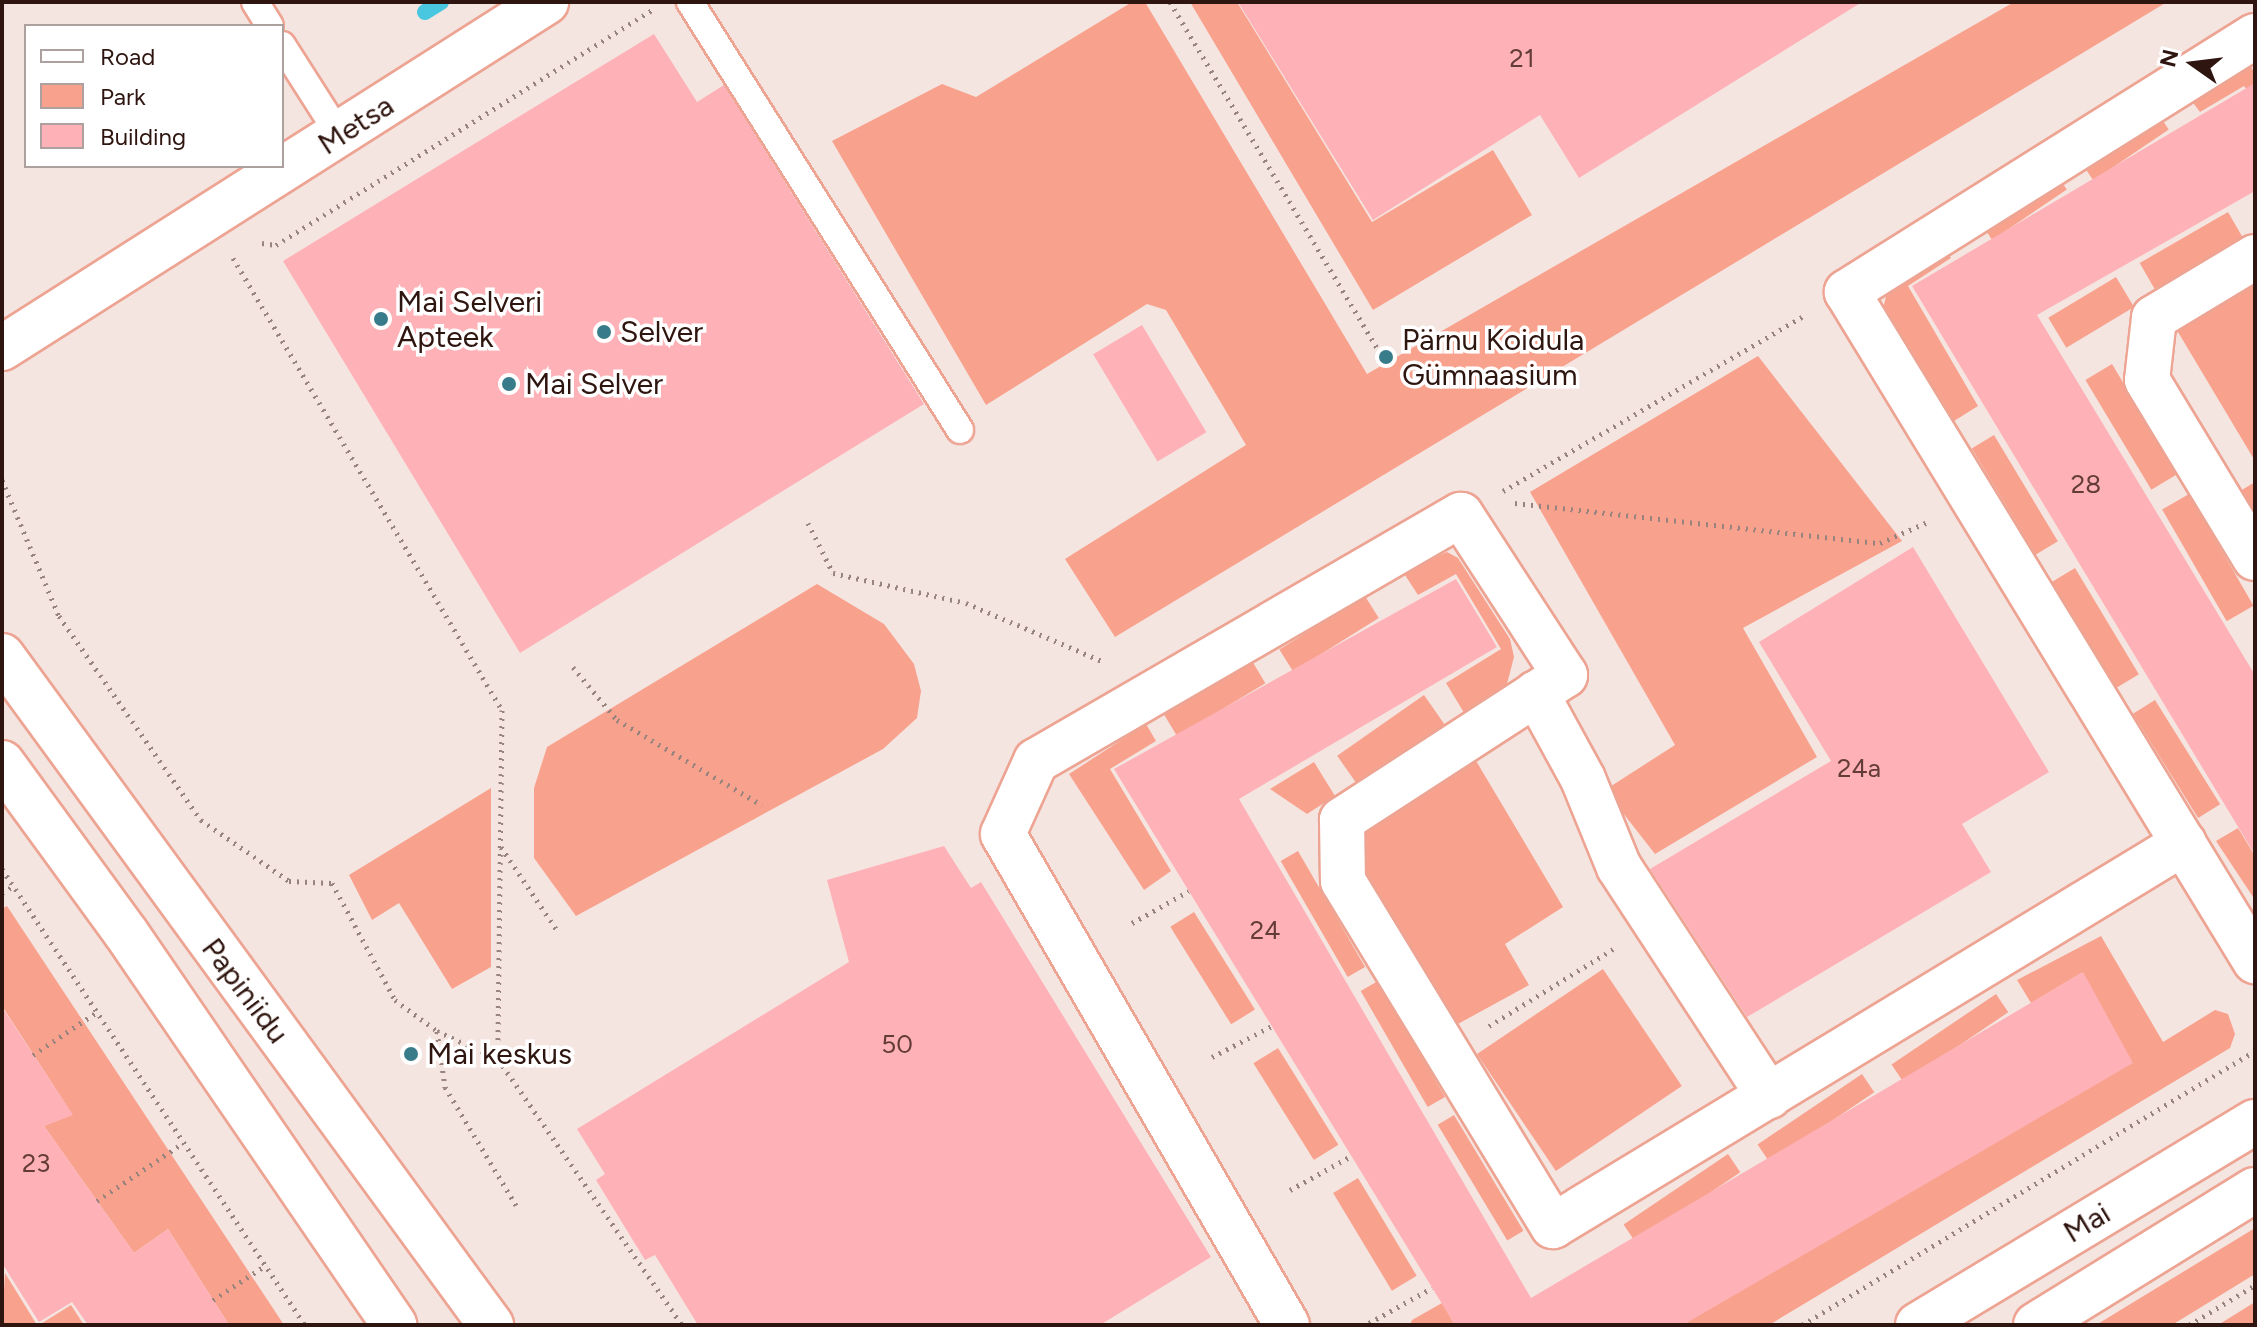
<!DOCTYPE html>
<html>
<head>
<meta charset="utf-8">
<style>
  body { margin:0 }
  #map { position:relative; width:2257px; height:1327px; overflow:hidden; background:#f5e5e1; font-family:Figtree,sans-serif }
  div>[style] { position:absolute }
  .green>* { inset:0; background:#f8a28e; transform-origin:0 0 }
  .stream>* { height:16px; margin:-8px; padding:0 8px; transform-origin:8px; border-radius:8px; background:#49c7e0 }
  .building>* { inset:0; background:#feb1b7; transform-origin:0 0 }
  .path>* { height:5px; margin-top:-2.5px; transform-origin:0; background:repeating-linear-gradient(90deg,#98837e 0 2px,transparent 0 8px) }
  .roads { filter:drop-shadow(2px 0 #eda493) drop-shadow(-2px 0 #eda493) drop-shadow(0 2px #eda493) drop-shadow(0 -2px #eda493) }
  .lane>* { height:26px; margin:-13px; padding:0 13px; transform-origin:13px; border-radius:13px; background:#fff }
  .street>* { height:44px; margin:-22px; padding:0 22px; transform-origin:22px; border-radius:22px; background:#fff }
  .secondary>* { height:44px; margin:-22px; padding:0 22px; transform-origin:22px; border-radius:22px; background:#fff }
  .dots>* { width:22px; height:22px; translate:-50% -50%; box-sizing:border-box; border:4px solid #fff; border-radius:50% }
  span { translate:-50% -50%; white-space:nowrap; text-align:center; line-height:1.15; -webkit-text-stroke:7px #fff; paint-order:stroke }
  .number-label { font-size:26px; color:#633c39 }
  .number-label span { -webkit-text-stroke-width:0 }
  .street-label { font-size:30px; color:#2f150f }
  .poi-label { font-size:30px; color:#2f150f }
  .left { translate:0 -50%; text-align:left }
  .frame { position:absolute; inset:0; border:4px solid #2f150f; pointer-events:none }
  .legend { position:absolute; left:24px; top:24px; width:260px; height:144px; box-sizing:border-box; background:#fff; border:2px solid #aca19f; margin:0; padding:10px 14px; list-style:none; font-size:24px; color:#2f150f }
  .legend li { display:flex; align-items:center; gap:16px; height:40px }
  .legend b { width:40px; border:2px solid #aca19f }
  .north { position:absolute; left:2153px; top:24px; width:80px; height:80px; -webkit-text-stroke:6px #fff; paint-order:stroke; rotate:284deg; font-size:22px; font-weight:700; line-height:32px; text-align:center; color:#2f150f }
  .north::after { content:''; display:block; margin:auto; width:28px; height:36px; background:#2f150f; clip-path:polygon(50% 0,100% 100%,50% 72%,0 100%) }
</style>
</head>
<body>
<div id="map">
  <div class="green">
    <div style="clip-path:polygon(1132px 2px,1145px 2px,1367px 374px,2014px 2px,2167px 2px,1115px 637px,1065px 559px,1246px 445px,1166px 310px,1147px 304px,986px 405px,832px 141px,942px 84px,976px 97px)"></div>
    <div style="clip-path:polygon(1190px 2px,1237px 2px,1372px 222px,1493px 150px,1532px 215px,1373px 310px)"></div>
    <div style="clip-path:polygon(2249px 64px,2255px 73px,2255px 102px,2244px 86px,2200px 112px,2191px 100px)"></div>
    <div style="left:2161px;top:118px;width:14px;height:91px;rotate:56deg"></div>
    <div style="left:2059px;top:178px;width:14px;height:90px;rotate:56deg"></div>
    <div style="left:2228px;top:212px;width:30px;height:102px;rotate:60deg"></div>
    <div style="clip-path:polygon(1944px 249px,1951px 258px,1908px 286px,1978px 406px,1954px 421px,1883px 309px,1889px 283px)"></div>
    <div style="clip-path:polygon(2255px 265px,2255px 461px,2172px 322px)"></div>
    <div style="left:2116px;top:277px;width:35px;height:79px;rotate:59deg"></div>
    <div style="clip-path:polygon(1758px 356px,1902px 541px,1743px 628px,1817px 757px,1655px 854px,1605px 790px,1675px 745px,1530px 492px)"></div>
    <div style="left:2112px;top:364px;width:128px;height:31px;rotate:59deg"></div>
    <div style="left:1994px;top:435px;width:124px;height:26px;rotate:59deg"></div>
    <div style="clip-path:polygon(2255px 482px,2255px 528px,2227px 499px)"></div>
    <div style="left:2189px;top:494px;width:129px;height:31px;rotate:60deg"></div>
    <div style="clip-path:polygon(1447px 552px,1458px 558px,1510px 639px,1514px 657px,1507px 684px,1497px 696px,1466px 716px,1446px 683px,1501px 649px,1456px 574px,1418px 595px,1403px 572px)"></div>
    <div style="left:2075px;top:568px;width:124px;height:27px;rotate:59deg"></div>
    <div style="clip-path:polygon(817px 584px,884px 624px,914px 664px,921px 691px,917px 718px,883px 749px,576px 916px,534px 858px,534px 788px,547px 747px)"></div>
    <div style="left:1365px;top:596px;width:26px;height:101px;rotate:58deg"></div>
    <div style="left:1252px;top:661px;width:26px;height:103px;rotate:59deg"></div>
    <div style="left:1424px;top:695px;width:39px;height:106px;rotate:55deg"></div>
    <div style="left:2155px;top:700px;width:123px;height:26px;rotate:58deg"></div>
    <div style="clip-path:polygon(1146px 724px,1156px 741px,1110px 769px,1171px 871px,1144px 890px,1069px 774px)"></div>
    <div style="clip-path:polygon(1469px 749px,1563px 907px,1505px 944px,1529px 985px,1447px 1030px,1351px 873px,1358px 819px)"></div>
    <div style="clip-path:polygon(1314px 762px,1335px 796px,1307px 814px,1270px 789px)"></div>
    <div style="clip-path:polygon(491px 788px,491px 967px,452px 989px,399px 903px,372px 920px,349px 875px)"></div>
    <div style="clip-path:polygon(2238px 828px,2255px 856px,2255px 900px,2216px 841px)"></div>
    <div style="left:1298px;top:851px;width:134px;height:20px;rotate:60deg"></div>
    <div style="clip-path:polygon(7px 906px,284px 1325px,229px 1325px,168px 1229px,134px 1253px,44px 1126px,72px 1114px,2px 1006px,2px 909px)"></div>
    <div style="left:1194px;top:912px;width:115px;height:28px;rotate:58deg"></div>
    <div style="clip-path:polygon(2101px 936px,2163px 1042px,2215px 1010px,2228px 1014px,2235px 1034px,2230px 1048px,1769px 1325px,1683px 1325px,2083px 972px,2031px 1003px,2017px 980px)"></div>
    <div style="left:1603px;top:969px;width:141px;height:152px;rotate:56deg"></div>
    <div style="left:1378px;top:981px;width:134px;height:20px;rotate:60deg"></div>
    <div style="left:1996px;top:994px;width:22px;height:126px;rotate:56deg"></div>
    <div style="left:1278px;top:1048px;width:114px;height:29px;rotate:58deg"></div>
    <div style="left:1862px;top:1074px;width:22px;height:126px;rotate:56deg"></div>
    <div style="left:1454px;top:1115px;width:135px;height:19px;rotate:59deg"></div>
    <div style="left:1728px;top:1154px;width:22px;height:126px;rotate:56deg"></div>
    <div style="left:1358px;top:1178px;width:114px;height:29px;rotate:59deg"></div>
    <div style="clip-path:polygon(2255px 1228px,2255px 1274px,2216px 1298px,2172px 1325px,2096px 1325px)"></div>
    <div style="clip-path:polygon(5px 1273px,37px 1325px,2px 1323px)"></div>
    <div style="clip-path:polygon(2255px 1302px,2255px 1325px,2218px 1325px)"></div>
    <div style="clip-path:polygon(1442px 1303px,1455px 1325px,1410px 1325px,1412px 1320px)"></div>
    <div style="clip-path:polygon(71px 1305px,84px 1325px,39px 1325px)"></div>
  </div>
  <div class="stream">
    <div style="left:425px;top:12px;width:19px;rotate:-32deg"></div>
  </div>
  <div class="building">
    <div style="clip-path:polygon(1238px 2px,1862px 2px,1579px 178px,1540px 115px,1373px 220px)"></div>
    <div style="clip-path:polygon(654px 34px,697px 102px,724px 85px,924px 404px,520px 653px,283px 261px)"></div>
    <div style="clip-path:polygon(2255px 83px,2255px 191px,2037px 315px,2255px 675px,2255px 855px,1912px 286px)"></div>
    <div style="left:1142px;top:325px;width:125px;height:57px;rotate:59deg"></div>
    <div style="clip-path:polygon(1913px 547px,2049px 772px,1962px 824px,1991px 872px,1747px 1017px,1650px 869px,1831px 761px,1759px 642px)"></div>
    <div style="clip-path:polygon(1456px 579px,1497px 647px,1239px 799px,1531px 1298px,2083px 972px,2133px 1063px,1683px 1325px,1455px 1325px,1114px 769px)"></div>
    <div style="clip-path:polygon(944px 846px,971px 888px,981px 882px,1211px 1257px,1100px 1325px,698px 1325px,655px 1255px,645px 1260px,596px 1180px,605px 1174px,577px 1129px,849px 962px,827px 880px)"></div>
    <div style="clip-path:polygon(2px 1007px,73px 1115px,44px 1126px,134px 1253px,168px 1229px,229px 1325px,88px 1325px,72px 1302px,39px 1322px,2px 1263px)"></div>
  </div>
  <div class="path">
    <div style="left:1170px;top:2px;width:403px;rotate:59.1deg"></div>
    <div style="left:262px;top:243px;width:14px;rotate:8deg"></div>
    <div style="left:276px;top:245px;width:443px;rotate:-32deg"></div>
    <div style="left:233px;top:258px;width:526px;rotate:59.24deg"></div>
    <div style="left:502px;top:710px;width:349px;rotate:90.7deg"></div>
    <div style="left:2px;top:480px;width:147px;rotate:67.3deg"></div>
    <div style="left:59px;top:616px;width:249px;rotate:55.2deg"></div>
    <div style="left:201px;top:820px;width:107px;rotate:34.7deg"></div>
    <div style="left:289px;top:881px;width:43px;rotate:2.7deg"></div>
    <div style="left:332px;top:883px;width:133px;rotate:61.7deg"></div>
    <div style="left:395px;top:1000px;width:52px;rotate:36.4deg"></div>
    <div style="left:437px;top:1031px;width:67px;rotate:24.7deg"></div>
    <div style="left:498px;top:1059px;width:323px;rotate:55.3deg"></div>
    <div style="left:1503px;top:491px;width:350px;rotate:-30.2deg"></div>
    <div style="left:1515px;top:503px;width:367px;rotate:6.3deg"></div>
    <div style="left:1880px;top:543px;width:55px;rotate:-23.7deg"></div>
    <div style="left:808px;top:523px;width:56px;rotate:63.4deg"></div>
    <div style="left:833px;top:573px;width:136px;rotate:12.7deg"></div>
    <div style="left:966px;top:603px;width:150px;rotate:23.1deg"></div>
    <div style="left:573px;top:667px;width:69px;rotate:50.3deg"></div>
    <div style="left:617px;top:720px;width:168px;rotate:30.4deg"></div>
    <div style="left:501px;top:847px;width:99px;rotate:56.1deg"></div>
    <div style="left:2px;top:869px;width:547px;rotate:56.4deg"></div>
    <div style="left:2px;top:893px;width:13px;rotate:-32deg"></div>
    <div style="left:1132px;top:923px;width:65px;rotate:-29.3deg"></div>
    <div style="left:1489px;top:1026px;width:146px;rotate:-31.8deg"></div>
    <div style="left:437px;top:1031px;width:57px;rotate:81.9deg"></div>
    <div style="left:445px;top:1087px;width:138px;rotate:59deg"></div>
    <div style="left:33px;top:1055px;width:77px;rotate:-33.9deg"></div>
    <div style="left:1212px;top:1057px;width:68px;rotate:-27.3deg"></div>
    <div style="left:1290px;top:1190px;width:70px;rotate:-29.1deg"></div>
    <div style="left:97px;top:1201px;width:104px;rotate:-34deg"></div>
    <div style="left:213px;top:1300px;width:64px;rotate:-33.4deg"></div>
    <div style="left:1369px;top:1323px;width:72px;rotate:-29.1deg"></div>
    <div style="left:1802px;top:1325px;width:529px;rotate:-31.17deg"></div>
    <div style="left:2189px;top:1325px;width:77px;rotate:-31.2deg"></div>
  </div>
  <div class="roads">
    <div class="lane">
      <div style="left:255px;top:2px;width:28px;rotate:58deg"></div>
      <div style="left:690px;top:2px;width:506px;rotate:57.75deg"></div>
      <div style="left:282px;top:45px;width:108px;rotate:57.5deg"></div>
    </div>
    <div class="street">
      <div style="left:2255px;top:36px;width:482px;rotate:147.9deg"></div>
      <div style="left:1847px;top:292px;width:784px;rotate:58.62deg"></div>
      <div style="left:2255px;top:257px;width:118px;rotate:148.9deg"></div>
      <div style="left:2154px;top:318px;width:62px;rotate:96.4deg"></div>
      <div style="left:2147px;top:380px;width:208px;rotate:58.8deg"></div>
      <div style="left:2px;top:348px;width:645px;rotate:-32.46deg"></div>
      <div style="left:1536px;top:693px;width:98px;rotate:61.3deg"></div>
      <div style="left:1583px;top:779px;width:95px;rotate:67.8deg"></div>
      <div style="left:1619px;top:867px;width:274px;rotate:56.8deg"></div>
      <div style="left:1287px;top:1325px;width:567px;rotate:-120.05deg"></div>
      <div style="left:1003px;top:834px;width:80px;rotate:-65.7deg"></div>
      <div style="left:1036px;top:761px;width:491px;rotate:-30.1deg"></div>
      <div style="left:1461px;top:515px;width:191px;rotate:57deg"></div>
      <div style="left:1565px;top:675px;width:266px;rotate:147deg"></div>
      <div style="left:1342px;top:820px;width:61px;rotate:89.1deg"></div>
      <div style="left:1343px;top:881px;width:404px;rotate:58.7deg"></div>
      <div style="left:1553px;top:1226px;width:738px;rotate:-31.26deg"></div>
    </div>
    <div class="secondary">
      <div style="left:2px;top:656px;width:829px;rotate:53.84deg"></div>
      <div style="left:2px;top:763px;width:210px;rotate:53.9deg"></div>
      <div style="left:126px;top:933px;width:475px;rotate:55.6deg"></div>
      <div style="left:1918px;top:1325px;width:393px;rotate:-31.1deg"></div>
      <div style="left:2036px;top:1325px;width:257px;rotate:-31.7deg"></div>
    </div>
  </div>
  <div class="dots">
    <div style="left:381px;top:319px;background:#387c8b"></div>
    <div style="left:604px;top:332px;background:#387c8b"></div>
    <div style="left:1386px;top:357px;background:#387c8b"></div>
    <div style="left:509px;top:384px;background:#387c8b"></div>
    <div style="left:411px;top:1054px;background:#387c8b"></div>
  </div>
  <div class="number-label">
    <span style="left:1522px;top:59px">21</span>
    <span style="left:2086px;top:485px">28</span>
    <span style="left:1859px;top:769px">24a</span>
    <span style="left:1265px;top:931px">24</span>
    <span style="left:897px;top:1045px">50</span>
    <span style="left:36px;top:1164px">23</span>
  </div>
  <div class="street-label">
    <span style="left:356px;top:125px;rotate:-33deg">Metsa</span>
    <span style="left:245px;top:991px;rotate:53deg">Papiniidu</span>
    <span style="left:2087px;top:1223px;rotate:-31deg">Mai</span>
  </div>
  <div class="poi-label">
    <span class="left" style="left:397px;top:319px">Mai Selveri<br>Apteek</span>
    <span class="left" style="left:620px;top:332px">Selver</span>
    <span class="left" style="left:1402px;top:357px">Pärnu Koidula<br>Gümnaasium</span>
    <span class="left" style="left:525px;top:384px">Mai Selver</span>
    <span class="left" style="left:427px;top:1054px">Mai keskus</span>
  </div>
  <div class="frame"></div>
  <ul class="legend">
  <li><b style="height:10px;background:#fff"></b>Road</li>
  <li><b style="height:22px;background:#f8a28e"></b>Park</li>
  <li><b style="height:22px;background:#feb1b7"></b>Building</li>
  </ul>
  <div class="north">N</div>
</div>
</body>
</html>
